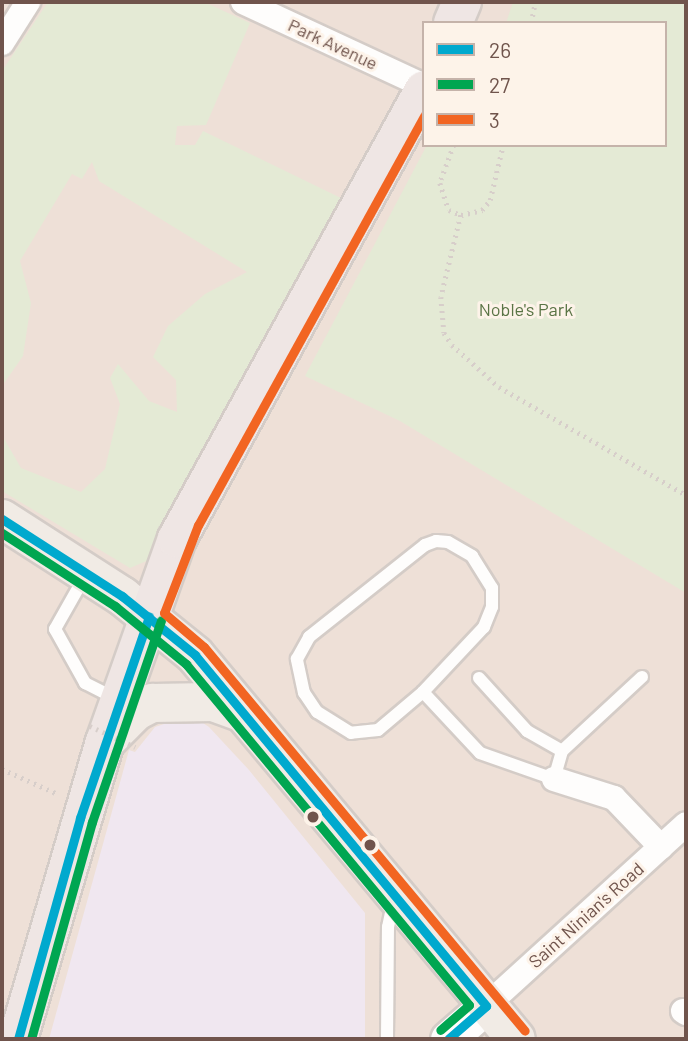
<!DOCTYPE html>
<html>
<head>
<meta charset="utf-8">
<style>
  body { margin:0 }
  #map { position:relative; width:688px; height:1041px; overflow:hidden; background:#f5efe9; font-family:Barlow,sans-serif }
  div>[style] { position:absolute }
  .residential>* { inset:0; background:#eee0d7 }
  .education>* { inset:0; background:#f0e7f0 }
  .green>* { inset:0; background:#e4ead5 }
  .path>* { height:4.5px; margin-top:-2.25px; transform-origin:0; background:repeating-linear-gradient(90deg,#d7ceca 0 2px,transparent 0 7px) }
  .roads { filter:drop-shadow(2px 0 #d4ccc7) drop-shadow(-2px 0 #d4ccc7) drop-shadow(0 2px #d4ccc7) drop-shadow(0 -2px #d4ccc7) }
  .lane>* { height:12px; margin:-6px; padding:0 6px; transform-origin:6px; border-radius:6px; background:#fefdfc }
  .street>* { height:24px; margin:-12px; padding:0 12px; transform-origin:12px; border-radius:12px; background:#fefdfc }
  .secondary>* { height:35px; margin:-17.5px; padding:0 17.5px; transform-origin:17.5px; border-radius:17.5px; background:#fefdfc }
  .primary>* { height:38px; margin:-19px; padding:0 19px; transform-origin:19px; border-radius:19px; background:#f1ebe5 }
  .highway>* { height:38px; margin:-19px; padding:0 19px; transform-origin:19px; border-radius:19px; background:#efe6e4 }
  .path-bridge>* { height:4.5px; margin-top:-2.25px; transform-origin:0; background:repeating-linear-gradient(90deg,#d7ceca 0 2px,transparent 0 7px) }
  .bus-1>* { height:9px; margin:-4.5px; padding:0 4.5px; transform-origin:4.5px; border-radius:4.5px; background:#00a9ce }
  .bus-2>* { height:9px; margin:-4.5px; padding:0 4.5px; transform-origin:4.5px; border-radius:4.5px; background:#00a651 }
  .bus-3>* { height:9px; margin:-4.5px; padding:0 4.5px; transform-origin:4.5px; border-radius:4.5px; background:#f26522 }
  .dots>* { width:19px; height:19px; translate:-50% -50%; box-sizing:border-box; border:4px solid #fdf3e9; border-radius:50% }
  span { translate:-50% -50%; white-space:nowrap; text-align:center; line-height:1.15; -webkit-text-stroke:6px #fdf3e9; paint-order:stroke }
  .street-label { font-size:18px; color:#70544c }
  .park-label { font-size:18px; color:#5a7445 }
  .frame { position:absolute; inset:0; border:4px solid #70544c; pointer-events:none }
  .legend { position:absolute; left:422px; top:21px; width:245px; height:126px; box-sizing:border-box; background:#fdf3e9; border:2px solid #c5b3aa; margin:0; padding:9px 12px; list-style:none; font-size:21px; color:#70544c }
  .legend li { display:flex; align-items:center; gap:14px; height:35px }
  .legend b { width:35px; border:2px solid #c5b3aa }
</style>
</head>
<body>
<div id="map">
  <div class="residential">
    <div style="clip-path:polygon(evenodd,2px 2px,686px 2px,686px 1039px,2px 1039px,2px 2px,424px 23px,665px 23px,665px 145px,424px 145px,424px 23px)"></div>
  </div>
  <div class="education">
    <div style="clip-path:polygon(191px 715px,209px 727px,249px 770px,365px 913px,365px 1039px,49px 1039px,129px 750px,135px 752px,155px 727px)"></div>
  </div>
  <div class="green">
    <div style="clip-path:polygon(48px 2px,204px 2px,250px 23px,206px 125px,177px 126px,175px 145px,195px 145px,203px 131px,347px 201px,151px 559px,130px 568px,2px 491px,2px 435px,21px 468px,81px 492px,105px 469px,120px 404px,110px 378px,118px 364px,149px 401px,177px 412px,176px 380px,153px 357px,168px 326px,205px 294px,247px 272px,99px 181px,92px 162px,82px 179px,72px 174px,20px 261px,31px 303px,23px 356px,2px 386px,2px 71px)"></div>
    <div style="clip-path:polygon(513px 2px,686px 2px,686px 593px,400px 421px,305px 376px,427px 145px,665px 145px,665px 23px,506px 23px)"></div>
  </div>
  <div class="path">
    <div style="left:531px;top:23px;width:21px;rotate:-79deg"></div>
    <div style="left:454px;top:145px;width:40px;rotate:110.2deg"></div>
    <div style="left:440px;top:183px;width:28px;rotate:72deg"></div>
    <div style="left:449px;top:210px;width:13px;rotate:23deg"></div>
    <div style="left:461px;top:215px;width:22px;rotate:-13deg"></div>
    <div style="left:482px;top:210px;width:13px;rotate:-51deg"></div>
    <div style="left:490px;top:200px;width:57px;rotate:-76.7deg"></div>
    <div style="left:461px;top:215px;width:84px;rotate:103.7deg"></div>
    <div style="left:441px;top:297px;width:36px;rotate:85deg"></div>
    <div style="left:444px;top:333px;width:14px;rotate:56deg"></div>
    <div style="left:452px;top:345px;width:63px;rotate:41.8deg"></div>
    <div style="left:499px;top:387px;width:216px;rotate:30deg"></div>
    <div style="left:2px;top:769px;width:61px;rotate:24.1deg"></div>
  </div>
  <div class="roads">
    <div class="lane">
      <div style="left:85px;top:576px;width:61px;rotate:119.5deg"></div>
      <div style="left:55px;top:629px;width:62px;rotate:60.9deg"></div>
      <div style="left:85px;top:683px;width:34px;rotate:27deg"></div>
      <div style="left:479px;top:678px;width:72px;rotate:47.8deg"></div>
      <div style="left:527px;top:731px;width:40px;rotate:29.7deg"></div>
      <div style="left:423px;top:692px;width:59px;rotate:139.8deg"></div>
      <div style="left:378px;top:730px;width:27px;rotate:174deg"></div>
      <div style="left:351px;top:733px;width:40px;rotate:-148deg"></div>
      <div style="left:317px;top:712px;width:23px;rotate:-124deg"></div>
      <div style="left:304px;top:693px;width:35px;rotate:-102deg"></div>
      <div style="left:297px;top:659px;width:25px;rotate:-61deg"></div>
      <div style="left:309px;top:637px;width:148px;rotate:-38.4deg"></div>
      <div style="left:425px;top:545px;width:12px;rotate:-20deg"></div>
      <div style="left:436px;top:541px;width:12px;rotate:5deg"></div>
      <div style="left:448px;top:542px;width:28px;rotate:30deg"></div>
      <div style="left:472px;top:556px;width:38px;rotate:58deg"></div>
      <div style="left:492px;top:588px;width:19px;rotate:90deg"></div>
      <div style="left:492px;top:607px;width:22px;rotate:112deg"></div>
      <div style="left:484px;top:627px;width:89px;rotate:133.2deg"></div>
      <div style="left:423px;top:692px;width:83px;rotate:46.9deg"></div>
      <div style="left:480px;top:753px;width:78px;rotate:19.4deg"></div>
      <div style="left:554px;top:779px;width:29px;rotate:-74deg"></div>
      <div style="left:562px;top:751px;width:109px;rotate:-42.8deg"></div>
      <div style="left:387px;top:1039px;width:112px;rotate:-89.5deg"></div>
      <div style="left:388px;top:927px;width:24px;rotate:-78deg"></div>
    </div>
    <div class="street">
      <div style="left:243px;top:2px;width:200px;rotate:24.9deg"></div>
      <div style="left:2px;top:43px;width:49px;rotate:-57.6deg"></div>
      <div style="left:554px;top:779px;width:63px;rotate:17.6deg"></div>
      <div style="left:614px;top:798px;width:68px;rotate:46.2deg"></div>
      <div style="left:486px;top:1006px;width:270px;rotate:-42.3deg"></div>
      <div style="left:683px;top:1011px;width:4px;rotate:34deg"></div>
    </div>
    <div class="secondary">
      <div style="left:448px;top:1039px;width:50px;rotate:-41deg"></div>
    </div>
    <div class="primary">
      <div style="left:2px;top:519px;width:143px;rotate:32.7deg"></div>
      <div style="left:122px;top:596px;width:94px;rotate:38.9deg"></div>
      <div style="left:195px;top:655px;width:500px;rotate:50.11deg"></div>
      <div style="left:105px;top:742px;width:44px;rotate:-45deg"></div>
      <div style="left:136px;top:711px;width:18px;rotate:-27deg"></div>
      <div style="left:152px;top:703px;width:61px;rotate:-0.9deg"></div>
      <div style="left:213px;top:702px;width:30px;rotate:20deg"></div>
    </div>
    <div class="highway">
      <div style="left:453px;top:23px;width:23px;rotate:-67deg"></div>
      <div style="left:18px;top:1039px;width:309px;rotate:-73.7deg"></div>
      <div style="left:105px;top:742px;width:215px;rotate:-70.5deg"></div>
      <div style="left:177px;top:539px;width:512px;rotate:-61.18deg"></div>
    </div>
  </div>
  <div class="path-bridge">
    <div style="left:90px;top:726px;width:50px;rotate:25deg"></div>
  </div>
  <div class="bus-1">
    <div style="left:2px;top:519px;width:143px;rotate:32.7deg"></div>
    <div style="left:122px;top:596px;width:94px;rotate:38.9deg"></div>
    <div style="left:195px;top:655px;width:456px;rotate:50.3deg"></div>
    <div style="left:486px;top:1006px;width:50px;rotate:139deg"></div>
    <div style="left:18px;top:1039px;width:230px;rotate:-74.3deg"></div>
    <div style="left:80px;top:818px;width:213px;rotate:-71.1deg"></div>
  </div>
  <div class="bus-2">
    <div style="left:2px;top:533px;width:135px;rotate:32.9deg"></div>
    <div style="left:115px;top:606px;width:92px;rotate:39.2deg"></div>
    <div style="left:186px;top:664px;width:443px;rotate:50.3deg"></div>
    <div style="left:469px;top:1005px;width:38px;rotate:139deg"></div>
    <div style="left:31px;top:1039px;width:225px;rotate:-74.3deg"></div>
    <div style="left:92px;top:822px;width:213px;rotate:-71.1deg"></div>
  </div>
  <div class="bus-3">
    <div style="left:424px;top:116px;width:467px;rotate:118.9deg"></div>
    <div style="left:198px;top:525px;width:94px;rotate:111.1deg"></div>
    <div style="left:164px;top:613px;width:52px;rotate:40.4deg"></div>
    <div style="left:204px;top:647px;width:500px;rotate:50.11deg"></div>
  </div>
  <div class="dots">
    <div style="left:313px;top:817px;background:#70544c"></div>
    <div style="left:370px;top:845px;background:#70544c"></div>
  </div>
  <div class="street-label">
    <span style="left:333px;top:44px;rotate:25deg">Park Avenue</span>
    <span style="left:586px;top:915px;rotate:-42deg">Saint Ninian's Road</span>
  </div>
  <div class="park-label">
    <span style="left:526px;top:309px">Noble's Park</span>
  </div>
  <div class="frame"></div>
  <ul class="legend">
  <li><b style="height:9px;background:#00a9ce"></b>26</li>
  <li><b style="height:9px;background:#00a651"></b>27</li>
  <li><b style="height:9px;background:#f26522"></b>3</li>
  </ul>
</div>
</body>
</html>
